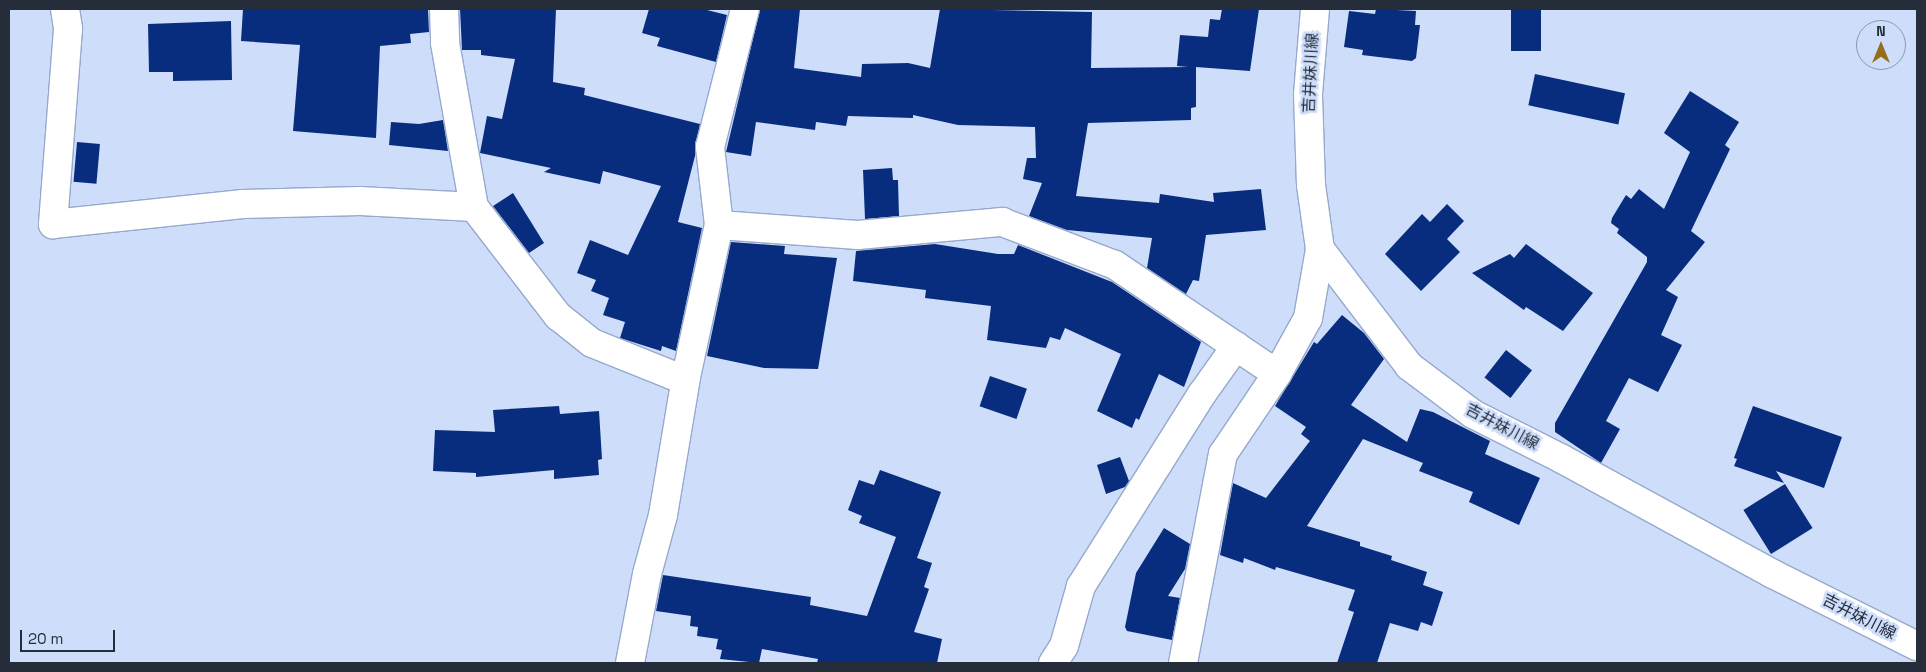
<!DOCTYPE html>
<html>
<head>
<meta charset="utf-8">
<style>
  body { margin:0 }
  #map { position:relative; width:1926px; height:672px; overflow:hidden; background:#cdddfa; font-family:"Space Grotesk","Noto Sans JP",sans-serif }
  div>[style] { position:absolute }
  .building>* { inset:0; background:#092d7e; transform-origin:0 0 }
  .roads { filter:drop-shadow(1px 0 #96a9cc) drop-shadow(-1px 0 #96a9cc) drop-shadow(0 1px #96a9cc) drop-shadow(0 -1px #96a9cc) }
  .minor>* { height:28px; margin:-14px; padding:0 14px; transform-origin:14px; border-radius:14px; background:#fff }
  .secondary>* { height:28px; margin:-14px; padding:0 14px; transform-origin:14px; border-radius:14px; background:#fff }
  span { translate:-50% -50%; white-space:nowrap; text-align:center; line-height:1.15; -webkit-text-stroke:5px #cdddfa; paint-order:stroke }
  .street-label { font-size:16px; color:#252d3b }
  .frame { position:absolute; inset:0; border:10px solid #252d3b; pointer-events:none }
  .north { position:absolute; left:1856px; top:20px; width:50px; height:50px; box-sizing:border-box; background:#cdddfa; border:1px solid #8a97ae; border-radius:50%; rotate:0deg; font-size:14px; font-weight:700; line-height:20px; text-align:center; color:#252d3b }
  .north::after { content:''; display:block; margin:auto; width:18px; height:22px; background:#946f18; clip-path:polygon(50% 0,100% 100%,50% 72%,0 100%) }
  .scale { position:absolute; left:20px; top:630px; width:95px; height:22px; box-sizing:border-box; border:2px solid #252d3b; border-top:0; padding-left:6px; font-size:15px; line-height:18px; white-space:nowrap; color:#252d3b; -webkit-text-stroke:4px #cdddfa; paint-order:stroke }
</style>
</head>
<body>
<div id="map">
  <div class="building">
    <div style="clip-path:polygon(243px 9px,428px 9px,429px 32px,410px 34px,411px 43px,380px 46px,376px 138px,293px 131px,300px 45px,241px 41px)"></div>
    <div style="clip-path:polygon(460px 9px,556px 9px,553px 82px,585px 88px,584px 95px,700px 124px,695px 156px,678px 222px,702px 228px,676px 351px,662px 346px,661px 351px,620px 338px,625px 322px,603px 315px,609px 298px,591px 291px,596px 280px,577px 273px,590px 240px,628px 255px,661px 186px,603px 171px,600px 184px,544px 172px,551px 168px,480px 153px,487px 116px,502px 119px,515px 59px,481px 55px,481px 50px,462px 50px)"></div>
    <div style="clip-path:polygon(649px 9px,703px 9px,727px 15px,716px 62px,657px 46px,660px 38px,642px 33px)"></div>
    <div style="clip-path:polygon(760px 9px,800px 9px,794px 68px,861px 77px,862px 64px,908px 63px,930px 68px,940px 9px,1092px 12px,1091px 68px,1188px 67px,1177px 66px,1180px 35px,1208px 37px,1210px 19px,1220px 20px,1222px 9px,1259px 9px,1250px 71px,1196px 67px,1196px 107px,1191px 108px,1191px 120px,1088px 123px,1076px 196px,1159px 203px,1160px 194px,1214px 202px,1213px 193px,1261px 189px,1266px 230px,1206px 235px,1199px 281px,1193px 280px,1186px 294px,1147px 268px,1152px 238px,1067px 230px,1029px 216px,1042px 183px,1023px 179px,1027px 158px,1036px 158px,1035px 127px,958px 125px,913px 115px,913px 118px,848px 116px,846px 126px,816px 122px,815px 130px,756px 122px,751px 156px,726px 152px)"></div>
    <div style="clip-path:polygon(1376px 9px,1416px 11px,1415px 25px,1420px 25px,1416px 58px,1412px 61px,1362px 55px,1363px 50px,1344px 47px,1349px 11px,1375px 14px)"></div>
    <div style="left:1511px;top:9px;width:30px;height:42px"></div>
    <div style="clip-path:polygon(231px 21px,232px 80px,173px 81px,173px 72px,149px 72px,148px 24px)"></div>
    <div style="left:1535px;top:74px;width:92px;height:32px;rotate:12deg"></div>
    <div style="clip-path:polygon(1690px 91px,1739px 122px,1725px 145px,1730px 149px,1691px 231px,1705px 242px,1666px 290px,1678px 297px,1661px 335px,1682px 345px,1658px 392px,1629px 378px,1606px 421px,1620px 429px,1601px 463px,1555px 432px,1555px 423px,1647px 262px,1647px 257px,1617px 233px,1619px 229px,1611px 223px,1612px 218px,1626px 195px,1631px 199px,1639px 189px,1664px 209px,1690px 152px,1664px 133px)"></div>
    <div style="clip-path:polygon(443px 120px,448px 151px,389px 145px,391px 122px,419px 124px)"></div>
    <div style="left:77px;top:142px;width:23px;height:40px;rotate:5deg"></div>
    <div style="clip-path:polygon(892px 168px,893px 180px,898px 180px,899px 216px,865px 219px,863px 170px)"></div>
    <div style="clip-path:polygon(513px 193px,544px 243px,529px 253px,493px 206px)"></div>
    <div style="clip-path:polygon(1447px 204px,1464px 221px,1447px 239px,1460px 252px,1421px 291px,1385px 254px,1422px 214px,1430px 222px)"></div>
    <div style="clip-path:polygon(731px 242px,785px 246px,784px 254px,837px 258px,818px 369px,764px 368px,707px 356px)"></div>
    <div style="clip-path:polygon(935px 244px,998px 254px,1014px 254px,1018px 245px,1112px 282px,1201px 342px,1184px 387px,1159px 374px,1139px 420px,1136px 418px,1132px 428px,1097px 411px,1121px 354px,1065px 328px,1060px 340px,1050px 337px,1046px 348px,987px 340px,991px 306px,925px 298px,926px 290px,853px 281px,856px 251px)"></div>
    <div style="clip-path:polygon(1526px 244px,1593px 293px,1563px 331px,1526px 307px,1524px 310px,1472px 273px,1510px 254px,1514px 258px)"></div>
    <div style="clip-path:polygon(1342px 315px,1364px 333px,1384px 359px,1351px 405px,1407px 442px,1420px 409px,1433px 412px,1490px 441px,1485px 454px,1540px 478px,1519px 525px,1469px 502px,1473px 492px,1419px 471px,1423px 463px,1363px 439px,1307px 526px,1360px 542px,1360px 546px,1392px 556px,1391px 560px,1427px 572px,1423px 585px,1443px 592px,1432px 626px,1421px 622px,1418px 631px,1390px 623px,1377px 663px,1337px 663px,1354px 612px,1348px 610px,1355px 590px,1276px 567px,1275px 570px,1244px 558px,1243px 563px,1220px 555px,1233px 483px,1266px 498px,1310px 441px,1301px 434px,1306px 427px,1275px 406px,1314px 342px,1317px 344px)"></div>
    <div style="left:1506px;top:350px;width:33px;height:35px;rotate:38deg"></div>
    <div style="left:990px;top:376px;width:39px;height:32px;rotate:19deg"></div>
    <div style="clip-path:polygon(559px 406px,560px 414px,599px 411px,602px 459px,598px 460px,599px 475px,554px 479px,554px 470px,476px 477px,476px 473px,433px 471px,435px 430px,495px 432px,493px 410px)"></div>
    <div style="clip-path:polygon(1753px 406px,1842px 437px,1824px 488px,1776px 471px,1784px 483px,1734px 466px,1737px 459px,1734px 458px)"></div>
    <div style="clip-path:polygon(1120px 457px,1129px 481px,1125px 487px,1106px 494px,1097px 465px)"></div>
    <div style="clip-path:polygon(880px 470px,941px 492px,917px 558px,932px 563px,924px 587px,929px 589px,914px 632px,942px 639px,937px 663px,817px 663px,818px 659px,762px 649px,759px 663px,720px 659px,722px 650px,716px 649px,718px 639px,697px 636px,698px 627px,690px 626px,691px 616px,656px 611px,663px 575px,811px 597px,810px 605px,867px 616px,896px 537px,859px 523px,862px 516px,848px 510px,859px 480px,874px 485px)"></div>
    <div style="left:1785px;top:484px;width:52px;height:49px;rotate:58deg"></div>
    <div style="clip-path:polygon(1164px 528px,1190px 544px,1185px 569px,1168px 596px,1180px 598px,1172px 640px,1127px 631px,1125px 627px,1136px 573px)"></div>
  </div>
  <div class="roads">
    <div class="minor">
      <div style="left:65px;top:9px;width:20px;rotate:81deg"></div>
      <div style="left:68px;top:29px;width:196px;rotate:94.4deg"></div>
      <div style="left:53px;top:224px;width:191px;rotate:-6deg"></div>
      <div style="left:243px;top:204px;width:117px;rotate:-1.5deg"></div>
      <div style="left:360px;top:201px;width:114px;rotate:3deg"></div>
      <div style="left:444px;top:9px;width:34px;rotate:88deg"></div>
      <div style="left:445px;top:43px;width:167px;rotate:80deg"></div>
      <div style="left:474px;top:207px;width:138px;rotate:52.4deg"></div>
      <div style="left:558px;top:316px;width:43px;rotate:38.5deg"></div>
      <div style="left:592px;top:343px;width:86px;rotate:21.8deg"></div>
      <div style="left:672px;top:375px;width:14px;rotate:8deg"></div>
      <div style="left:719px;top:225px;width:139px;rotate:4.1deg"></div>
      <div style="left:858px;top:235px;width:145px;rotate:-5.2deg"></div>
      <div style="left:1002px;top:222px;width:121px;rotate:20.8deg"></div>
      <div style="left:1115px;top:265px;width:195px;rotate:33.9deg"></div>
      <div style="left:630px;top:663px;width:91px;rotate:-79.2deg"></div>
      <div style="left:647px;top:574px;width:61px;rotate:-74.8deg"></div>
      <div style="left:663px;top:515px;width:140px;rotate:-80.5deg"></div>
      <div style="left:686px;top:377px;width:156px;rotate:-77.8deg"></div>
      <div style="left:719px;top:225px;width:79px;rotate:-96.6deg"></div>
      <div style="left:710px;top:147px;width:142px;rotate:-75.8deg"></div>
      <div style="left:1053px;top:663px;width:20px;rotate:-57deg"></div>
      <div style="left:1064px;top:646px;width:62px;rotate:-74.2deg"></div>
      <div style="left:1081px;top:586px;width:227px;rotate:-57.8deg"></div>
      <div style="left:1202px;top:394px;width:59px;rotate:-54.7deg"></div>
      <div style="left:1183px;top:663px;width:213px;rotate:-79.2deg"></div>
      <div style="left:1223px;top:454px;width:97px;rotate:-56deg"></div>
      <div style="left:1277px;top:374px;width:64px;rotate:-61deg"></div>
      <div style="left:1308px;top:318px;width:70px;rotate:-80.1deg"></div>
    </div>
    <div class="secondary">
      <div style="left:1315px;top:9px;width:86px;rotate:94.7deg"></div>
      <div style="left:1308px;top:95px;width:90px;rotate:88.1deg"></div>
      <div style="left:1311px;top:185px;width:65px;rotate:82deg"></div>
      <div style="left:1320px;top:249px;width:147px;rotate:52.7deg"></div>
      <div style="left:1409px;top:366px;width:80px;rotate:36.9deg"></div>
      <div style="left:1473px;top:414px;width:100px;rotate:26.8deg"></div>
      <div style="left:1562px;top:459px;width:240px;rotate:28.6deg"></div>
      <div style="left:1773px;top:574px;width:161px;rotate:26.6deg"></div>
    </div>
  </div>
  <div class="street-label">
    <span style="left:1311px;top:73px;rotate:-87deg">吉井妹川線</span>
    <span style="left:1502px;top:427px;rotate:28deg">吉井妹川線</span>
    <span style="left:1859px;top:617px;rotate:27deg">吉井妹川線</span>
  </div>
  <div class="frame"></div>
  <div class="north">N</div>
  <div class="scale">20 m</div>
</div>
</body>
</html>
